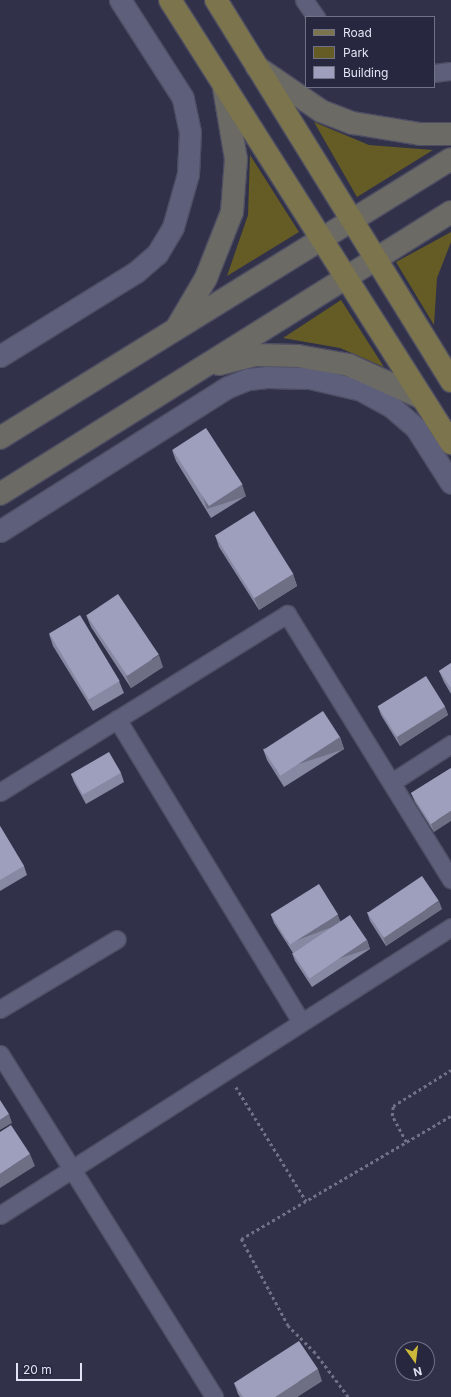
<!DOCTYPE html>
<html>
<head>
<meta charset="utf-8">
<style>
  body { margin:0 }
  #map { position:relative; width:451px; height:1397px; overflow:hidden; background:#31314a; font-family:Inter,sans-serif }
  div>[style] { position:absolute }
  .green>* { inset:0; background:#645b25 }
  .path>* { height:2.5px; margin-top:-1.25px; transform-origin:0; background:repeating-linear-gradient(90deg,#717188 0 3px,transparent 0 6px) }
  .roads { filter:drop-shadow(1px 0 #4d4d63) drop-shadow(-1px 0 #4d4d63) drop-shadow(0 1px #4d4d63) drop-shadow(0 -1px #4d4d63) }
  .minor>* { height:17px; margin:-8.5px; padding:0 8.5px; transform-origin:8.5px; border-radius:8.5px; background:#5e5f7b }
  .tertiary>* { height:21px; margin:-10.5px; padding:0 10.5px; transform-origin:10.5px; border-radius:10.5px; background:#5e5f7b }
  .secondary>* { height:22px; margin:-11px; padding:0 11px; transform-origin:11px; border-radius:11px; background:#6c6a64 }
  .primary>* { height:22px; margin:-11px; padding:0 11px; transform-origin:11px; border-radius:11px; background:#7b744c }
  .wall>* { inset:0; background:#8789a3 }
  .shaded-wall>* { inset:0; background:#6e6f84; transform-origin:0 0 }
  .building>* { inset:0; background:#9d9fbd; transform-origin:0 0 }
  span { translate:-50% -50%; white-space:nowrap; text-align:center; line-height:1.15; -webkit-text-stroke:4px #27273f; paint-order:stroke }
  .legend { position:absolute; left:305px; top:16px; width:130px; height:72px; box-sizing:border-box; background:#27273f; border:1px solid #727287; margin:0; padding:5px 7px; list-style:none; font-size:12px; color:#e2e3f4 }
  .legend li { display:flex; align-items:center; gap:8px; height:20px }
  .legend b { width:20px; border:1px solid #727287 }
  .north { position:absolute; left:395px; top:1341px; width:40px; height:40px; box-sizing:border-box; background:#27273f; border:1px solid #727287; border-radius:50%; rotate:166deg; font-size:11px; font-weight:700; line-height:16px; text-align:center; color:#e2e3f4 }
  .north::after { content:''; display:block; margin:auto; width:14px; height:18px; background:#ccb939; clip-path:polygon(50% 0,100% 100%,50% 72%,0 100%) }
  .scale { position:absolute; left:16px; top:1363px; width:66px; height:18px; box-sizing:border-box; border:2px solid #e2e3f4; border-top:0; padding-left:5px; font-size:12px; line-height:14px; white-space:nowrap; color:#e2e3f4; -webkit-text-stroke:3px #27273f; paint-order:stroke }
</style>
</head>
<body>
<div id="map">
  <div class="green">
    <div style="clip-path:polygon(314px 122px,369px 145px,433px 150px,357px 197px)"></div>
    <div style="clip-path:polygon(250px 155px,299px 232px,227px 276px,248px 215px)"></div>
    <div style="clip-path:polygon(451px 232px,451px 242px,437px 278px,434px 325px,396px 262px)"></div>
    <div style="clip-path:polygon(341px 300px,384px 367px,340px 348px,283px 338px)"></div>
  </div>
  <div class="path">
    <div style="left:236px;top:1087px;width:134px;rotate:58.4deg"></div>
    <div style="left:406px;top:1142px;width:30px;rotate:-118deg"></div>
    <div style="left:392px;top:1116px;width:10px;rotate:-84deg"></div>
    <div style="left:393px;top:1106px;width:68px;rotate:-31.8deg"></div>
    <div style="left:348px;top:1397px;width:55px;rotate:-126.9deg"></div>
    <div style="left:315px;top:1353px;width:38px;rotate:-135deg"></div>
    <div style="left:288px;top:1326px;width:99px;rotate:-118.4deg"></div>
    <div style="left:241px;top:1239px;width:243px;rotate:-30.4deg"></div>
  </div>
  <div class="roads">
    <div class="minor">
      <div style="left:304px;top:0;width:21px;rotate:55deg"></div>
      <div style="left:434px;top:73px;width:17px;rotate:-7deg"></div>
      <div style="left:117px;top:719px;width:354px;rotate:58.7deg"></div>
      <div style="left:392px;top:782px;width:70px;rotate:-32.8deg"></div>
      <div style="left:0;top:792px;width:338px;rotate:-31.8deg"></div>
      <div style="left:287px;top:614px;width:312px;rotate:58.3deg"></div>
      <div style="left:0;top:1009px;width:136px;rotate:-30.9deg"></div>
      <div style="left:0;top:1054px;width:404px;rotate:58deg"></div>
      <div style="left:0;top:1215px;width:535px;rotate:-32.56deg"></div>
    </div>
    <div class="tertiary">
      <div style="left:0;top:356px;width:160px;rotate:-31.7deg"></div>
      <div style="left:136px;top:272px;width:28px;rotate:-41deg"></div>
      <div style="left:157px;top:254px;width:31px;rotate:-59deg"></div>
      <div style="left:173px;top:227px;width:55px;rotate:-74.2deg"></div>
      <div style="left:188px;top:174px;width:42px;rotate:-87.3deg"></div>
      <div style="left:190px;top:132px;width:35px;rotate:-102deg"></div>
      <div style="left:183px;top:98px;width:117px;rotate:-122.7deg"></div>
      <div style="left:0;top:531px;width:270px;rotate:-32.3deg"></div>
      <div style="left:228px;top:387px;width:22px;rotate:-22deg"></div>
      <div style="left:248px;top:379px;width:19px;rotate:-6deg"></div>
      <div style="left:267px;top:377px;width:43px;rotate:1.3deg"></div>
      <div style="left:310px;top:378px;width:52px;rotate:13.2deg"></div>
      <div style="left:361px;top:390px;width:37px;rotate:29deg"></div>
      <div style="left:393px;top:408px;width:30px;rotate:41deg"></div>
      <div style="left:416px;top:428px;width:65px;rotate:57.5deg"></div>
    </div>
    <div class="secondary">
      <div style="left:257px;top:67px;width:78px;rotate:34.5deg"></div>
      <div style="left:321px;top:111px;width:34px;rotate:21deg"></div>
      <div style="left:353px;top:123px;width:68px;rotate:9.3deg"></div>
      <div style="left:420px;top:134px;width:31px"></div>
      <div style="left:176px;top:329px;width:59px;rotate:-59.5deg"></div>
      <div style="left:206px;top:278px;width:71px;rotate:-68.5deg"></div>
      <div style="left:232px;top:212px;width:53px;rotate:-85.7deg"></div>
      <div style="left:236px;top:159px;width:72px;rotate:-99.6deg"></div>
      <div style="left:219px;top:364px;width:37px;rotate:-14deg"></div>
      <div style="left:255px;top:355px;width:43px;rotate:1.3deg"></div>
      <div style="left:298px;top:356px;width:52px;rotate:10deg"></div>
      <div style="left:349px;top:365px;width:80px;rotate:24.3deg"></div>
      <div style="left:0;top:438px;width:530px;rotate:-31.74deg"></div>
      <div style="left:0;top:494px;width:532px;rotate:-32.02deg"></div>
    </div>
    <div class="primary">
      <div style="left:170px;top:0;width:525px;rotate:57.61deg"></div>
      <div style="left:216px;top:0;width:448px;rotate:58.3deg"></div>
    </div>
  </div>
  <div class="wall">
    <div style="clip-path:polygon(172px 450px,246px 496px,211px 518px,176px 461px)"></div>
    <div style="clip-path:polygon(215px 535px,293px 574px,297px 586px,259px 610px,219px 547px)"></div>
    <div style="clip-path:polygon(86px 615px,163px 667px,131px 688px,91px 627px)"></div>
    <div style="clip-path:polygon(49px 634px,119px 681px,124px 693px,93px 711px,53px 646px)"></div>
    <div style="clip-path:polygon(451px 663px,451px 694px,444px 682px,439px 671px)"></div>
    <div style="clip-path:polygon(378px 707px,445px 707px,448px 715px,400px 746px,381px 715px)"></div>
    <div style="clip-path:polygon(340px 737px,344px 749px,284px 787px,267px 760px,263px 749px)"></div>
    <div style="clip-path:polygon(451px 768px,434px 832px,415px 802px,411px 793px)"></div>
    <div style="clip-path:polygon(121px 773px,124px 782px,86px 804px,74px 782px,71px 774px)"></div>
    <div style="clip-path:polygon(0 826px,24px 866px,27px 875px,0 891px)"></div>
    <div style="clip-path:polygon(442px 909px,386px 946px,370px 921px,367px 912px)"></div>
    <div style="clip-path:polygon(271px 915px,341px 921px,367px 940px,370px 949px,312px 987px,295px 961px,292px 953px,293px 953px,274px 923px)"></div>
    <div style="clip-path:polygon(322px 1381px,297px 1397px,240px 1397px,238px 1394px,234px 1383px)"></div>
  </div>
  <div class="shaded-wall">
    <div style="left:242px;top:484px;width:13px;height:41px;rotate:72deg"></div>
    <div style="clip-path:polygon(293px 574px,297px 586px,259px 610px,254px 598px)"></div>
    <div style="clip-path:polygon(159px 655px,163px 667px,131px 688px,126px 676px)"></div>
    <div style="clip-path:polygon(445px 707px,448px 715px,400px 746px,397px 737px)"></div>
    <div style="left:340px;top:737px;width:13px;height:71px;rotate:72deg"></div>
    <div style="clip-path:polygon(451px 811px,451px 821px,434px 832px,431px 824px)"></div>
    <div style="clip-path:polygon(439px 901px,442px 909px,386px 946px,383px 937px)"></div>
    <div style="left:338px;top:915px;width:9px;height:57px;rotate:69deg"></div>
    <div style="left:367px;top:940px;width:9px;height:69px;rotate:72deg"></div>
    <div style="clip-path:polygon(9px 1114px,12px 1123px,0 1130px,0 1120px)"></div>
    <div style="clip-path:polygon(30px 1154px,35px 1166px,0 1188px,0 1174px)"></div>
    <div style="clip-path:polygon(318px 1369px,322px 1381px,297px 1397px,275px 1397px)"></div>
  </div>
  <div class="building">
    <div style="left:206px;top:428px;width:67px;height:40px;rotate:57deg"></div>
    <div style="left:254px;top:511px;width:74px;height:46px;rotate:58deg"></div>
    <div style="left:118px;top:594px;width:73px;height:38px;rotate:56deg"></div>
    <div style="left:80px;top:615px;width:77px;height:36px;rotate:59deg"></div>
    <div style="clip-path:polygon(451px 663px,451px 688px,439px 671px)"></div>
    <div style="left:426px;top:676px;width:36px;height:57px;rotate:58deg"></div>
    <div style="left:323px;top:711px;width:31px;height:71px;rotate:57deg"></div>
    <div style="left:109px;top:752px;width:24px;height:44px;rotate:60deg"></div>
    <div style="clip-path:polygon(451px 768px,451px 811px,431px 824px,411px 793px)"></div>
    <div style="clip-path:polygon(0 826px,24px 866px,0 880px)"></div>
    <div style="left:422px;top:876px;width:30px;height:66px;rotate:56deg"></div>
    <div style="left:319px;top:884px;width:36px;height:57px;rotate:58deg"></div>
    <div style="left:350px;top:915px;width:30px;height:69px;rotate:56deg"></div>
    <div style="clip-path:polygon(0 1100px,9px 1114px,0 1120px)"></div>
    <div style="clip-path:polygon(11px 1125px,30px 1154px,0 1174px,0 1132px)"></div>
    <div style="clip-path:polygon(299px 1341px,318px 1369px,275px 1397px,243px 1397px,234px 1383px)"></div>
  </div>
  <ul class="legend">
  <li><b style="height:5px;background:#7b744c"></b>Road</li>
  <li><b style="height:11px;background:#645b25"></b>Park</li>
  <li><b style="height:11px;background:#9d9fbd"></b>Building</li>
  </ul>
  <div class="north">N</div>
  <div class="scale">20 m</div>
</div>
</body>
</html>
